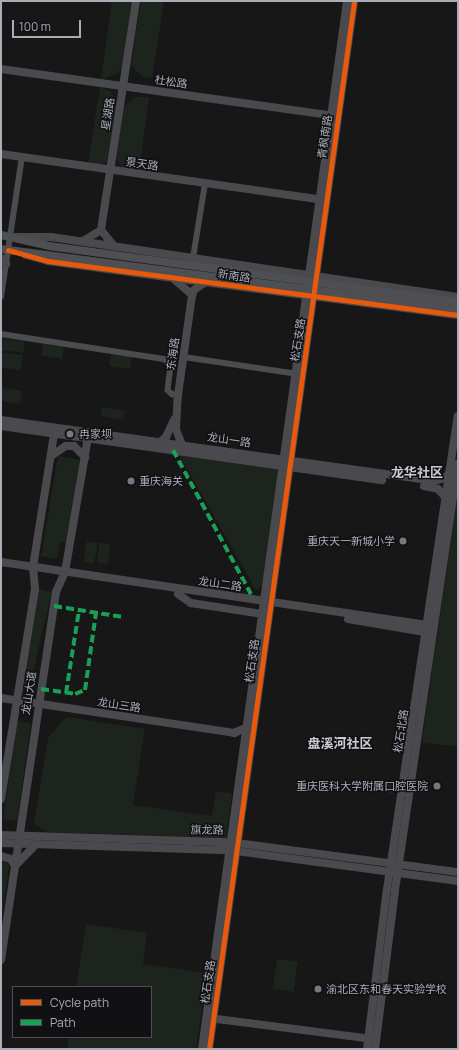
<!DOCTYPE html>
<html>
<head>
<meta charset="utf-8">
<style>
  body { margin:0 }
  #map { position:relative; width:459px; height:1050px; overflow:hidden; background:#171717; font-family:Manrope,"Noto Sans SC",sans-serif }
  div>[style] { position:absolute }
  .green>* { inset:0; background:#1d241e; transform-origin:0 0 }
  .street>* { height:5.5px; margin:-2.75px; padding:0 2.75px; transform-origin:2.75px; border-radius:2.75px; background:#4b4c50 }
  .secondary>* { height:8px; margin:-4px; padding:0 4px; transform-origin:4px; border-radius:4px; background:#4a4a4e }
  .primary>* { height:8px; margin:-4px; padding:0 4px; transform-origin:4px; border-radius:4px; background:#4d4f52 }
  .quiet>* { height:4px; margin-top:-2px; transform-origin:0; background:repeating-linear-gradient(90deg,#1a9f57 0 8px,transparent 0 12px) }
  .cycleway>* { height:5px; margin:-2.5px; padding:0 2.5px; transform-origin:2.5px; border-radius:2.5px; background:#e8590c }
  .dots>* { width:11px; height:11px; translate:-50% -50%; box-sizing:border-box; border:2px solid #111113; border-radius:50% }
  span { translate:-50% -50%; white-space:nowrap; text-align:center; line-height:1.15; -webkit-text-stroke:3px #111113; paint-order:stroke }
  .street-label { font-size:11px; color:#a8adb8 }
  .poi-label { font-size:11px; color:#a8adb8 }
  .left { translate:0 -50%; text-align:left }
  .right { translate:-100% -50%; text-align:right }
  .quarter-label { font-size:13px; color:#c9ccd4; font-weight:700 }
  .frame { position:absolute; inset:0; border:2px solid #a8adb8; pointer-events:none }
  .legend { position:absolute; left:12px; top:986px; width:140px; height:52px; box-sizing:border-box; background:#111113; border:1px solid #4d4f55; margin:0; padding:5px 7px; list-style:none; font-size:12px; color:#a8adb8 }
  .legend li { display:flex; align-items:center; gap:8px; height:20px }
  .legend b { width:20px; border:1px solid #4d4f55 }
  .scale { position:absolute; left:12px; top:20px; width:69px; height:18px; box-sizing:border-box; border:2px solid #a8adb8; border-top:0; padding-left:5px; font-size:12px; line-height:14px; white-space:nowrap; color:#a8adb8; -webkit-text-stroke:3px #111113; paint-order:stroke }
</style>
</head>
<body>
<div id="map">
  <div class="green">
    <div style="clip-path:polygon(112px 1px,132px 1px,123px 67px,115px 75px,101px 79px)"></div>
    <div style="clip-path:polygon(141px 1px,164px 1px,152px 78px,143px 77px,131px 66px)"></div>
    <div style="clip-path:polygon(100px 87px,110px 91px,117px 101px,108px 161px,101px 165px,88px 163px)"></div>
    <div style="clip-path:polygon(135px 97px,149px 97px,139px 171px,122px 168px,116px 158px,123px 107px)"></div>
    <div style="left:3px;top:339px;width:22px;height:11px;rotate:8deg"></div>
    <div style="left:43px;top:344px;width:21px;height:12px;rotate:8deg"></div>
    <div style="left:1px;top:352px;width:22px;height:15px;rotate:8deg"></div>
    <div style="left:111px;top:354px;width:21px;height:12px;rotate:8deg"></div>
    <div style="left:1px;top:388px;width:21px;height:13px;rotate:8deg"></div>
    <div style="left:102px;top:407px;width:23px;height:9px;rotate:10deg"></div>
    <div style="clip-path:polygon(178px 453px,281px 468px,263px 586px,256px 590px)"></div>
    <div style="clip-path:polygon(58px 456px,80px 460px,67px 543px,60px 542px,57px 559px,41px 556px)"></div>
    <div style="clip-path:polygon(458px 489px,458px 747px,422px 742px)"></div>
    <div style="left:87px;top:541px;width:11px;height:21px;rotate:10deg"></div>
    <div style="left:99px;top:543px;width:11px;height:20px;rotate:5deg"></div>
    <div style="left:39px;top:589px;width:13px;height:96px;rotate:13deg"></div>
    <div style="clip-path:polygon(66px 717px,145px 729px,133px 805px,212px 816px,216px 791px,232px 794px,226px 838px,46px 832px,34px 823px,48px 738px)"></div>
    <div style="left:17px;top:721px;width:14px;height:99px;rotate:8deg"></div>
    <div style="left:375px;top:780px;width:21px;height:11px;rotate:8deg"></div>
    <div style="clip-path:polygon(1px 860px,6px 861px,9px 867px,1px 923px)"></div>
    <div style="clip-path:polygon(86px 924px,147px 933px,143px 964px,207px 973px,196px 1049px,67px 1049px,69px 1037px,151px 1037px,151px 987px,76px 987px)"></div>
    <div style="left:277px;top:959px;width:21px;height:30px;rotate:8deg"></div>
  </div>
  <div class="street">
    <div style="left:193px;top:258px;width:75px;rotate:-80.8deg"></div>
    <div style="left:1px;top:297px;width:142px;rotate:-81.5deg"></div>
    <div style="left:1px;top:334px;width:166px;rotate:8.7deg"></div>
    <div style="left:165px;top:359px;width:9px;rotate:49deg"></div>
    <div style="left:171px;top:366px;width:24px;rotate:97deg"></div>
    <div style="left:168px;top:390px;width:6px;rotate:45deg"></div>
    <div style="left:172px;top:394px;width:6px;rotate:9deg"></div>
    <div style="left:184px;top:357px;width:115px;rotate:8.5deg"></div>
  </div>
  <div class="secondary">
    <div style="left:1px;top:69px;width:337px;rotate:8deg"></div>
    <div style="left:1px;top:154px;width:321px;rotate:8.1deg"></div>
    <div style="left:101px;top:230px;width:232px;rotate:-81.3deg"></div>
    <div style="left:101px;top:230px;width:21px;rotate:51deg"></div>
    <div style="left:15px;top:237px;width:36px"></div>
    <div style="left:51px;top:237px;width:411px;rotate:8.4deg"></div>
    <div style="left:83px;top:241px;width:21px;rotate:-31deg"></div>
    <div style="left:26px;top:255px;width:23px;rotate:15deg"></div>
    <div style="left:48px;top:261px;width:149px;rotate:7.7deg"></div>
    <div style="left:196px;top:281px;width:264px;rotate:7.4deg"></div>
    <div style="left:1px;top:258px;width:8px;rotate:50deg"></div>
    <div style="left:175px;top:280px;width:23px;rotate:41deg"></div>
    <div style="left:1px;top:420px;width:437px;rotate:8deg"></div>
    <div style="left:434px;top:481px;width:11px;rotate:-15deg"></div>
    <div style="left:445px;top:478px;width:8px;rotate:-50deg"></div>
    <div style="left:1px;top:426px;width:385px;rotate:8.1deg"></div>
    <div style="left:160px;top:442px;width:8px;rotate:-40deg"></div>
    <div style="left:166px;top:437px;width:19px;rotate:-65deg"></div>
    <div style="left:182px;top:445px;width:17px;rotate:-111deg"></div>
    <div style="left:176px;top:429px;width:34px;rotate:-87deg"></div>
    <div style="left:178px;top:395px;width:101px;rotate:-82deg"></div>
    <div style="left:192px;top:295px;width:5px;rotate:-68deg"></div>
    <div style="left:194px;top:290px;width:12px;rotate:-35deg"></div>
    <div style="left:51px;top:456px;width:18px;rotate:-34deg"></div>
    <div style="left:66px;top:446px;width:8px"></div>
    <div style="left:74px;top:446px;width:16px;rotate:45deg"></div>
    <div style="left:424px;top:486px;width:14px;rotate:12deg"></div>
    <div style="left:438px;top:489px;width:12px;rotate:48deg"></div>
    <div style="left:1px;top:562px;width:436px;rotate:8.4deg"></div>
    <div style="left:178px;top:594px;width:16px;rotate:35deg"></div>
    <div style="left:191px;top:603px;width:72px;rotate:8.8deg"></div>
    <div style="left:348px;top:619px;width:84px;rotate:9.6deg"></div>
    <div style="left:1px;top:698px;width:236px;rotate:8.5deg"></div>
    <div style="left:234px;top:733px;width:12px;rotate:-24deg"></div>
    <div style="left:1px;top:799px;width:213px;rotate:-80.8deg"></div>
    <div style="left:35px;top:589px;width:22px;rotate:-95deg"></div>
    <div style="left:33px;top:567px;width:141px;rotate:-81deg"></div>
    <div style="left:1px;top:835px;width:228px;rotate:1.8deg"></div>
    <div style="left:229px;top:842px;width:231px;rotate:7.5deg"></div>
    <div style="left:1px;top:843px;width:227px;rotate:1.8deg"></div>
    <div style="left:228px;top:850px;width:232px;rotate:7.7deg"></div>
    <div style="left:1px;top:856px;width:10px;rotate:17deg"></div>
    <div style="left:11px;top:859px;width:8px;rotate:60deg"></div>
    <div style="left:15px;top:866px;width:28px;rotate:-46deg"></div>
    <div style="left:1px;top:960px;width:372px;rotate:-81.5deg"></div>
    <div style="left:56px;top:592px;width:22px;rotate:-66deg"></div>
    <div style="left:65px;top:572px;width:142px;rotate:-80.3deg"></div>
    <div style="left:209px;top:1018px;width:166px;rotate:7.3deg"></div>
    <div style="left:202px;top:1049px;width:1058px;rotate:-82.12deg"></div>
    <div style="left:209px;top:1049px;width:1058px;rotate:-82.12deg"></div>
    <div style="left:367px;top:1049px;width:161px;rotate:-82.9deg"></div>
    <div style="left:387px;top:889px;width:478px;rotate:-81.5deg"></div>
    <div style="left:375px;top:1049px;width:160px;rotate:-82.8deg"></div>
    <div style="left:395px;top:890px;width:431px;rotate:-81.6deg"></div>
  </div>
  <div class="primary">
    <div style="left:1px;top:235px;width:49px;rotate:12.9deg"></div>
    <div style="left:49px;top:246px;width:413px;rotate:7.8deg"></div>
    <div style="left:1px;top:249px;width:461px;rotate:7.5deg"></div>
  </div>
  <div class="quiet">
    <div style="left:173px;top:450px;width:164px;rotate:61.6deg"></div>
    <div style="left:54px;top:606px;width:70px;rotate:9.1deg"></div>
    <div style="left:41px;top:689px;width:34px;rotate:8deg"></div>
    <div style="left:75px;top:694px;width:11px;rotate:-22deg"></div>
    <div style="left:85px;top:690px;width:78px;rotate:-81.9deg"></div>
    <div style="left:66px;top:693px;width:84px;rotate:-81.1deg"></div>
  </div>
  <div class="cycleway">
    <div style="left:8px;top:250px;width:41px;rotate:15.4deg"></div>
    <div style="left:48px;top:261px;width:414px;rotate:7.5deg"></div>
    <div style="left:209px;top:1049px;width:1058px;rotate:-82.12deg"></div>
  </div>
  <div class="dots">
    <div style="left:70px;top:434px;background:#757880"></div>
    <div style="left:131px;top:481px;background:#757880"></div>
    <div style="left:403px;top:541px;background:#757880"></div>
    <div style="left:437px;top:786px;background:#757880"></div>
    <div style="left:318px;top:989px;background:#757880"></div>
  </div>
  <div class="street-label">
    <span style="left:171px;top:82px;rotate:8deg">杜松路</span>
    <span style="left:108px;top:114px;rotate:-81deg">星湖路</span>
    <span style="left:325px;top:137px;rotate:-82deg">青枫南路</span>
    <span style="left:142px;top:164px;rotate:8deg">景天路</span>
    <span style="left:234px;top:276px;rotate:8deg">新南路</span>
    <span style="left:298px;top:340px;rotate:-81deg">松石支路</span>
    <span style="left:173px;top:354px;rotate:-82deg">东海路</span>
    <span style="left:229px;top:440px;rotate:8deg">龙山一路</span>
    <span style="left:220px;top:584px;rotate:8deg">龙山二路</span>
    <span style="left:252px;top:661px;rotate:-82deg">松石支路</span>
    <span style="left:29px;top:693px;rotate:-81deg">龙山大道</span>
    <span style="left:119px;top:705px;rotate:9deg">龙山三路</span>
    <span style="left:401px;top:731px;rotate:-81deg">松石北路</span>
    <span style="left:207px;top:830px;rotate:1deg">旗龙路</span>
    <span style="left:208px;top:982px;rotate:-82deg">松石支路</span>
  </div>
  <div class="poi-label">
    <span class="left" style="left:79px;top:434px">冉家坝</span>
    <span class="left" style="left:139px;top:481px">重庆海关</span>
    <span class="right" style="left:395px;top:541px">重庆天一新城小学</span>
    <span class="right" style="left:428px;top:786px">重庆医科大学附属口腔医院</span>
    <span class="left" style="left:326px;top:989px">渝北区东和春天实验学校</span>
  </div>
  <div class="quarter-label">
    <span style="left:417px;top:472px">龙华社区</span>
    <span style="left:340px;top:743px">盘溪河社区</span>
  </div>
  <div class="frame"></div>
  <ul class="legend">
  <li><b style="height:5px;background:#e8590c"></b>Cycle path</li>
  <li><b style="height:5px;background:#1a9f57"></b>Path</li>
  </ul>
  <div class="scale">100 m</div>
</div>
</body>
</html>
